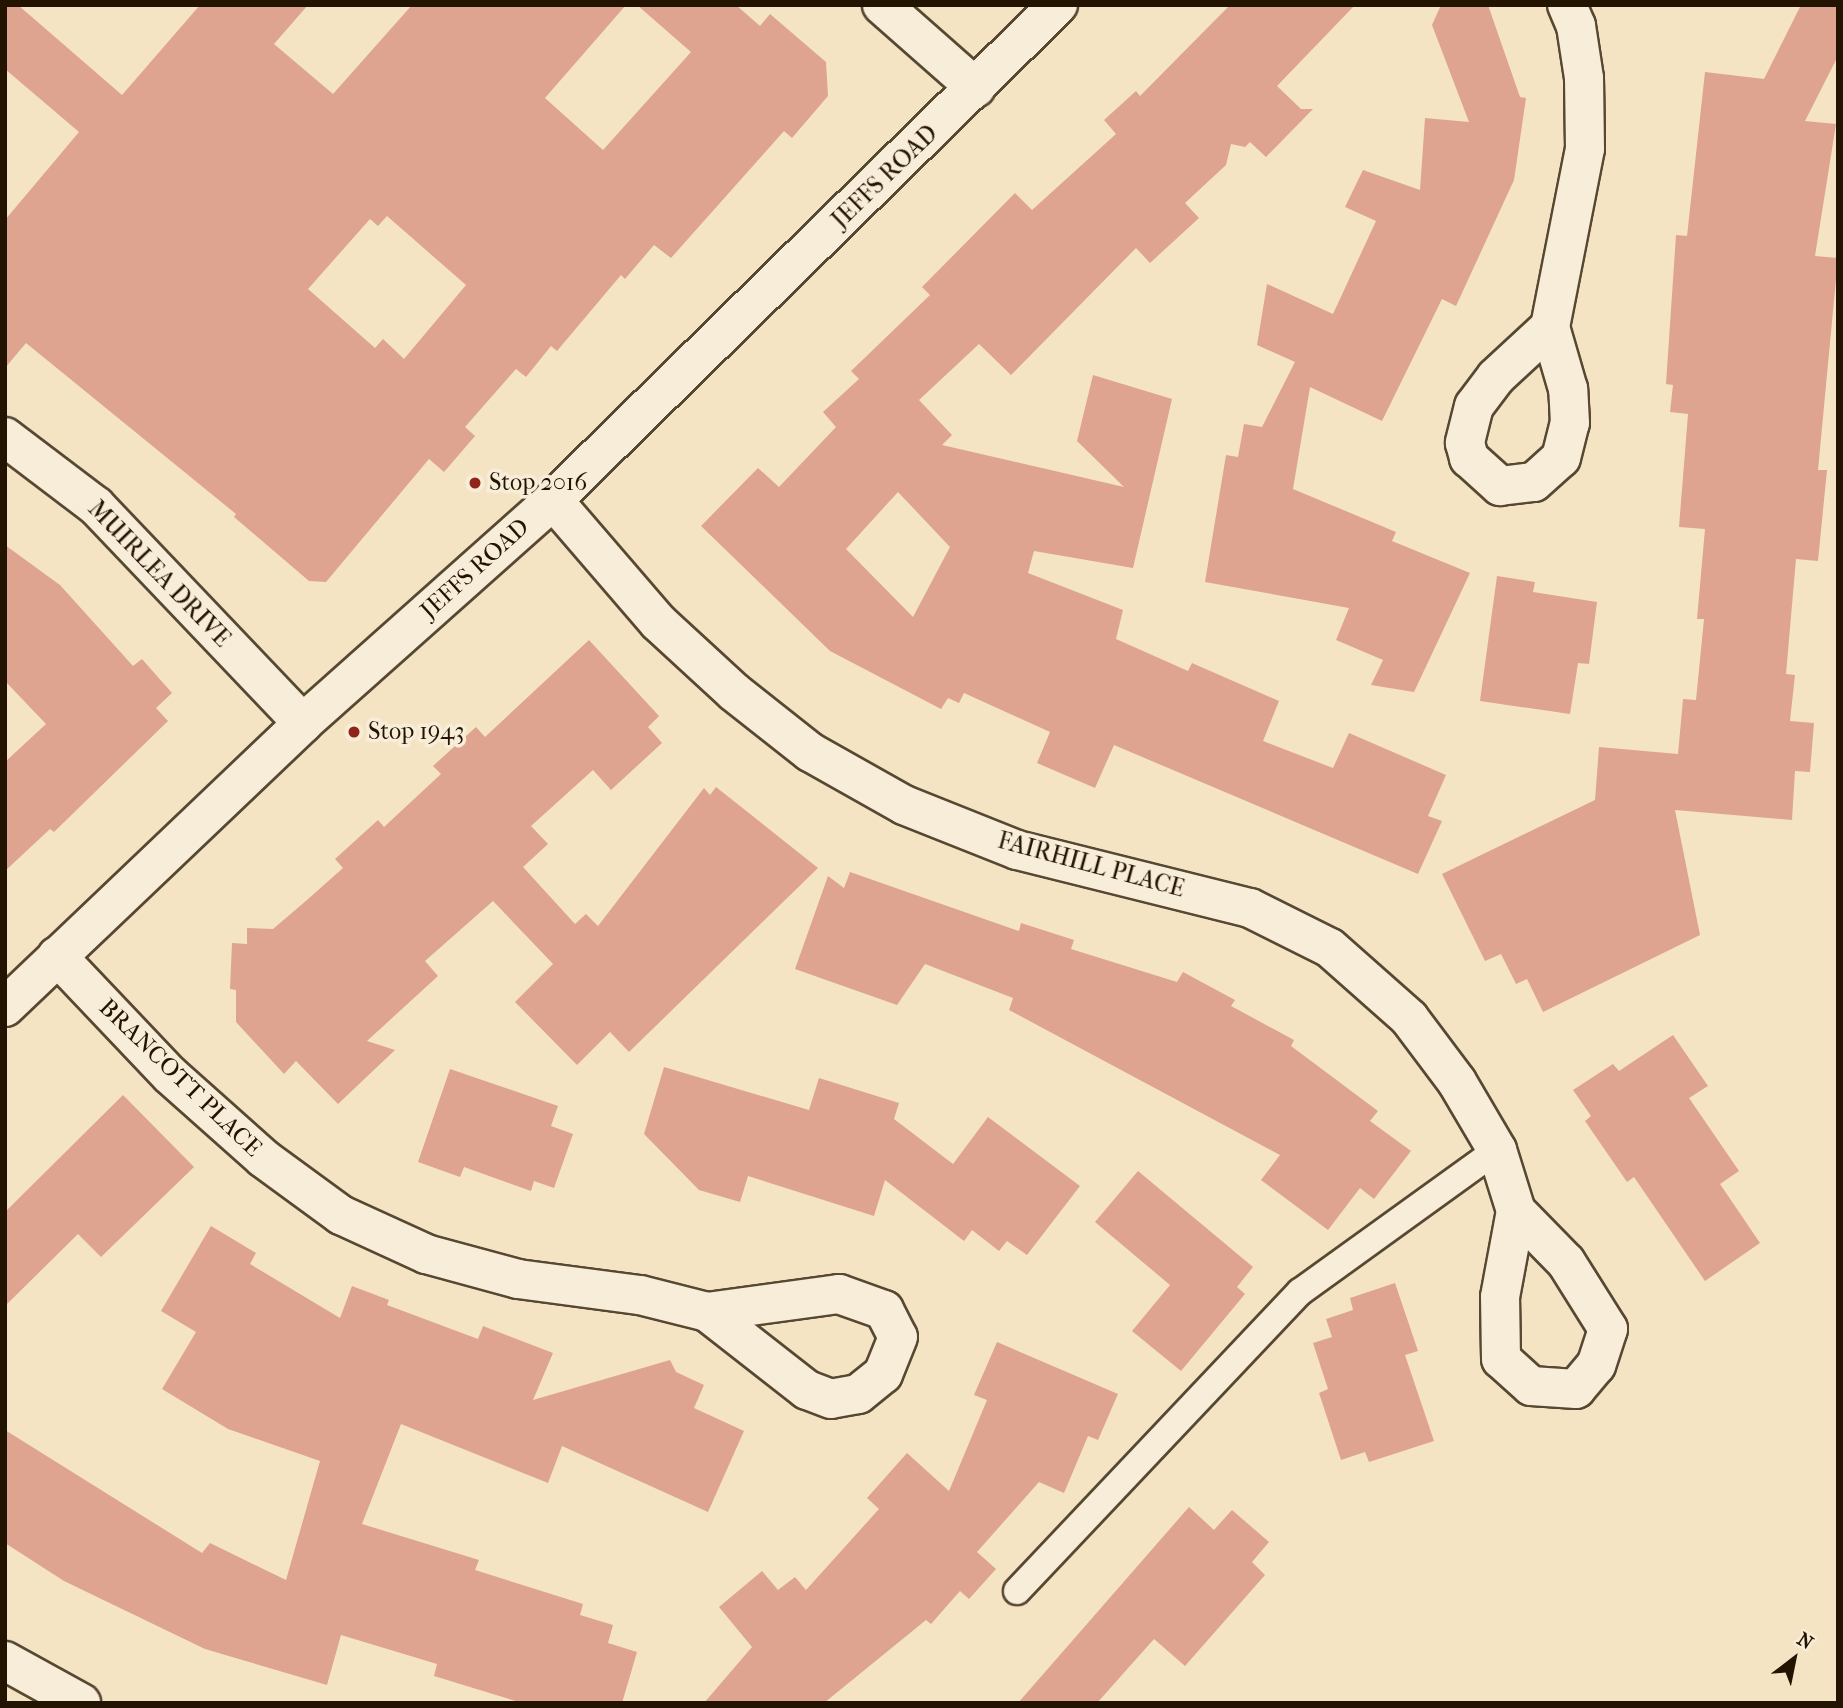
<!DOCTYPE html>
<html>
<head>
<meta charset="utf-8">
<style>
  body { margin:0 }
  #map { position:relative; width:1843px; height:1708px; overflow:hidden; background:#f4e4c4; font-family:"IM FELL French Canon",serif }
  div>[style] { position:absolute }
  .building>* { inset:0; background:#dea490 }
  .roads { filter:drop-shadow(2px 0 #574832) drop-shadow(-2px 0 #574832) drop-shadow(0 2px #574832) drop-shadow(0 -2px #574832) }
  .lane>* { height:26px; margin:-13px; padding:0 13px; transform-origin:13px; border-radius:13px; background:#f8edd9 }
  .street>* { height:38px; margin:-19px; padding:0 19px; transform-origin:19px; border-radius:19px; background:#f8edd9 }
  .secondary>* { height:38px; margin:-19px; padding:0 19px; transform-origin:19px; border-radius:19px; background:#f8edd9 }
  .dots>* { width:19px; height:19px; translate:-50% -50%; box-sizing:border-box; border:4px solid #f8edd9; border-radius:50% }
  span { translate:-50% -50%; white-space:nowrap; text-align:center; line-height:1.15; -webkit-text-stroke:7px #f8edd9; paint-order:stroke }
  .street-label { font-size:24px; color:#231402 }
  .poi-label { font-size:24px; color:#231402 }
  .left { translate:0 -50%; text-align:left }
  .frame { position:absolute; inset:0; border:7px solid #231402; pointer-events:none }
  .north { position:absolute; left:1759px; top:1624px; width:70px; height:70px; -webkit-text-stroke:5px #f8edd9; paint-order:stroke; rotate:32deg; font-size:19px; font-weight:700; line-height:28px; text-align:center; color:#231402 }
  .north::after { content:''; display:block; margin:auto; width:24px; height:32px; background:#231402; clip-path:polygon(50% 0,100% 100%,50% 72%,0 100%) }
</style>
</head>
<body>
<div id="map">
  <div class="building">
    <div style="clip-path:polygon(evenodd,5px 5px,18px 5px,122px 95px,200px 5px,308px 5px,274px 44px,333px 94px,412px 5px,626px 5px,545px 98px,603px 150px,691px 52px,637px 5px,736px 5px,760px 26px,770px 14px,826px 62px,828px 96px,792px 138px,784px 131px,671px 258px,654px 245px,625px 279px,621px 275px,557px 351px,551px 346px,526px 377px,516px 369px,465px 427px,475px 436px,444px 472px,429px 459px,326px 582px,309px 581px,234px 517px,236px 514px,26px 343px,5px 368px,5px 220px,79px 132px,5px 69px,5px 5px,387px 216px,466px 285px,404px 359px,383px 339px,375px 348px,308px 289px,370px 219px,378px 226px,387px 216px)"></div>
    <div style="clip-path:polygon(evenodd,1230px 5px,1355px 5px,1277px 86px,1301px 109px,1313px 109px,1266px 157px,1250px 142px,1245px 147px,1231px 144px,1226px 165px,1185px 203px,1199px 218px,1150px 263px,1136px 248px,1011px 375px,979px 344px,919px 400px,952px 435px,942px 445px,1124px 487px,1077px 441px,1093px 375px,1172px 399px,1133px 568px,1034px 551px,1028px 573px,1123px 610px,1116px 639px,1188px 671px,1192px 663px,1279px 701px,1263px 741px,1333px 768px,1349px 733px,1446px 775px,1428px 816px,1442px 821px,1418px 874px,1114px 745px,1095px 788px,1037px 763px,1050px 732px,964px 693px,959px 703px,948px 698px,941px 709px,830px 651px,701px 526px,758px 468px,779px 487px,836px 427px,823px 412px,859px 379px,851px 371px,930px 295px,922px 287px,1015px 193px,1032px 210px,1116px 134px,1104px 120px,1136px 91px,1140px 96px,1230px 5px,898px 492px,950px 547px,913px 617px,846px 549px,898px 492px)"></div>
    <div style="clip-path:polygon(1441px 5px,1488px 5px,1520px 97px,1526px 98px,1514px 180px,1456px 306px,1442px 299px,1382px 421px,1310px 387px,1293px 489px,1396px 532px,1392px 541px,1470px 573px,1414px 692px,1371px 685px,1383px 660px,1336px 640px,1349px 608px,1205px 582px,1226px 455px,1238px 457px,1244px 424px,1262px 427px,1295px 362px,1257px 345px,1267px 284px,1333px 314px,1376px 221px,1345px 207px,1363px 170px,1420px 190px,1425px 118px,1469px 122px,1432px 25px)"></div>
    <div style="clip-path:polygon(1801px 5px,1838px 5px,1838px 56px,1805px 121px,1836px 124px,1815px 256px,1838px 258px,1818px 470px,1827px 470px,1818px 561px,1796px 559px,1786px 674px,1795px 675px,1790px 721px,1814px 723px,1810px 772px,1795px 771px,1792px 820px,1675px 810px,1700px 935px,1543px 1012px,1527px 979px,1516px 984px,1501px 954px,1485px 961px,1442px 874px,1595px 800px,1599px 747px,1678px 754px,1683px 699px,1696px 700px,1704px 619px,1697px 619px,1705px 529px,1679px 527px,1688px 414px,1670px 412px,1673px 385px,1666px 384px,1676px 235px,1687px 236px,1705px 72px,1764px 79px)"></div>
    <div style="clip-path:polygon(5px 545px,60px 585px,133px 666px,142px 659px,172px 693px,156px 708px,168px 721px,54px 832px,50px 829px,5px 871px,5px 762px,46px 724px,5px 681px)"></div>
    <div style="clip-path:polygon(1497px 576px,1535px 582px,1533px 592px,1597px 602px,1589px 664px,1578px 663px,1570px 714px,1480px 701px)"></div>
    <div style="clip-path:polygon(589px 640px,659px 716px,648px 727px,662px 743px,611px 790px,593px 770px,531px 826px,548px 844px,523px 867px,575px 924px,586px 914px,598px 926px,704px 788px,710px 795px,716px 787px,818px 868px,629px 1052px,610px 1032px,577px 1065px,515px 1002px,553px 964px,493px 901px,425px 961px,438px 976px,367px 1041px,395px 1050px,338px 1104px,296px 1061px,284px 1074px,236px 1022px,236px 990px,230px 989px,232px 943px,247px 944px,247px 928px,273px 929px,307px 900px,343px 868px,335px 859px,378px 820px,384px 827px,441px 774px,433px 766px,476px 727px,485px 737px)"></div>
    <div style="clip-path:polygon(850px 872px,1019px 931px,1021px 923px,1074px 940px,1071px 949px,1177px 982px,1183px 972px,1235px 1000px,1231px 1006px,1294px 1040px,1291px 1046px,1378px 1111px,1370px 1121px,1411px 1151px,1374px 1199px,1360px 1188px,1328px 1230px,1261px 1180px,1280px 1155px,1009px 1010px,1013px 998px,925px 964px,897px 1005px,795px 969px,828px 876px,844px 888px)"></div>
    <div style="clip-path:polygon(1673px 1035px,1708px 1086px,1689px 1098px,1739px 1171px,1720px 1184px,1760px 1243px,1705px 1281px,1634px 1177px,1627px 1182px,1585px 1121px,1591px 1116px,1573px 1090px,1613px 1064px,1619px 1071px)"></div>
    <div style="clip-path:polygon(664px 1067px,809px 1110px,819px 1078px,899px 1103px,894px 1119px,953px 1164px,988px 1117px,1080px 1186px,1027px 1255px,1007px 1241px,999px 1251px,972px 1230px,964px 1241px,885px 1180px,874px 1216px,748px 1176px,740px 1202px,699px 1190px,644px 1134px)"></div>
    <div style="clip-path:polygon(450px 1069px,558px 1106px,551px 1126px,573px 1134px,554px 1188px,534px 1181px,531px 1191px,464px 1167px,460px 1177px,418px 1162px)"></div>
    <div style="clip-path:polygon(123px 1095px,194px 1167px,101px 1257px,78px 1234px,5px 1306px,5px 1212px)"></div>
    <div style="clip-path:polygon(1138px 1171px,1253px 1267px,1237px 1287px,1245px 1294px,1181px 1371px,1132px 1331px,1170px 1285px,1095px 1222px)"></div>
    <div style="clip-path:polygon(211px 1226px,256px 1253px,250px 1264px,340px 1318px,352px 1286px,389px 1300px,387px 1305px,478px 1339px,483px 1326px,553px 1353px,533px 1400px,670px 1360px,676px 1372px,704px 1385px,694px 1408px,744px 1431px,708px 1512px,562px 1446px,548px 1483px,401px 1424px,362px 1524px,479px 1560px,475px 1570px,583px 1604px,580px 1615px,613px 1625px,608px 1643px,637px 1652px,622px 1703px,522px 1703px,434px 1676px,437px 1664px,341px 1635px,327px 1685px,205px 1649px,64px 1581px,5px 1543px,5px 1430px,202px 1553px,210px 1543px,286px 1580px,320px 1461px,228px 1429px,162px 1389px,196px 1332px,161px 1311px)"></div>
    <div style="clip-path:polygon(1395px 1283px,1418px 1351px,1405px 1355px,1434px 1441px,1369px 1462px,1365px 1452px,1341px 1460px,1319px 1393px,1328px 1389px,1313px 1343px,1332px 1337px,1326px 1319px,1353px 1310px,1350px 1298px)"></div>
    <div style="clip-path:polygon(997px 1342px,1118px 1394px,1098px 1440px,1088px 1436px,1064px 1493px,1039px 1482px,977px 1552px,996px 1569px,969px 1599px,960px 1591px,931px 1624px,926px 1620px,824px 1703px,704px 1703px,752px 1647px,719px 1607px,762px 1571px,778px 1590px,795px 1577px,806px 1590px,879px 1509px,867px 1498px,907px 1453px,949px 1491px,987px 1400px,974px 1395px)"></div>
    <div style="clip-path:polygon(1189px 1507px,1214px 1530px,1232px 1510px,1269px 1542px,1252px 1562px,1265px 1575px,1185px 1666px,1154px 1639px,1097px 1703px,1018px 1703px)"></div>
  </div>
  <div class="roads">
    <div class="lane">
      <div style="left:1017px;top:1591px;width:412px;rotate:-46.6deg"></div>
      <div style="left:1300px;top:1292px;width:243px;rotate:-35.8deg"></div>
    </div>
    <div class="street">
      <div style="left:882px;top:5px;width:125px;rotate:41.4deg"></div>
      <div style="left:1550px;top:327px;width:74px;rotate:137.2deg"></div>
      <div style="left:1496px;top:377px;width:36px;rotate:127deg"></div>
      <div style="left:1474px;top:406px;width:38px;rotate:104deg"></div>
      <div style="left:1465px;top:443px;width:16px;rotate:75deg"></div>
      <div style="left:1469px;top:458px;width:42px;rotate:42.1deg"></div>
      <div style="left:1500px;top:486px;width:34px;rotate:-7deg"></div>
      <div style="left:1534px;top:482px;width:36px;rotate:-42deg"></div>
      <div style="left:1561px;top:458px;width:36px;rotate:-76deg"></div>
      <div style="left:1570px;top:423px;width:34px;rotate:-93deg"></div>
      <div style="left:1568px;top:389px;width:65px;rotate:-106.2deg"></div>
      <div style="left:1550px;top:327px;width:181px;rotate:-78.9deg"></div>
      <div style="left:1585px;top:149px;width:71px;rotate:-90.8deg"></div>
      <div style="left:1584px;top:78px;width:53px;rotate:-98.7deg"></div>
      <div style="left:1576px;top:26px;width:23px;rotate:-113deg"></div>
      <div style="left:5px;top:437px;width:114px;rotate:37.2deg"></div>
      <div style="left:96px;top:506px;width:300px;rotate:46.4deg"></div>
      <div style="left:553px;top:500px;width:161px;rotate:49.3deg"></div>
      <div style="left:658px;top:622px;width:103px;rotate:42.6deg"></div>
      <div style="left:734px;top:692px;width:97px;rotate:38.3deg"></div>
      <div style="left:810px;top:752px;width:108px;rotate:29.4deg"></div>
      <div style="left:904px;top:805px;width:122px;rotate:21.7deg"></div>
      <div style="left:1017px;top:850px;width:240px;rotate:14deg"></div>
      <div style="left:1250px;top:908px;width:89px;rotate:26.6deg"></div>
      <div style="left:1330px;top:948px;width:106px;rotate:41.5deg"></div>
      <div style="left:1409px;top:1018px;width:80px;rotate:53.1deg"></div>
      <div style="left:1457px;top:1082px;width:79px;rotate:59.5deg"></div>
      <div style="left:1497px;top:1150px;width:64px;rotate:72.7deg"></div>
      <div style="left:1516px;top:1211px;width:71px;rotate:45.6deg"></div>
      <div style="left:1566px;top:1262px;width:79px;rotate:57.9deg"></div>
      <div style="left:1608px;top:1329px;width:38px;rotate:108deg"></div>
      <div style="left:1596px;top:1365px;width:31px;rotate:130deg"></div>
      <div style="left:1576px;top:1389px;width:45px;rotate:-176.2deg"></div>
      <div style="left:1531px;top:1386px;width:40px;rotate:-138deg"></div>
      <div style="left:1501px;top:1359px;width:62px;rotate:-90.9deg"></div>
      <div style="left:1500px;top:1297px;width:87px;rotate:-79.5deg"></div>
      <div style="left:57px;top:956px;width:164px;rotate:46.5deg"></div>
      <div style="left:170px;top:1075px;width:125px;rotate:41.7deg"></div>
      <div style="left:263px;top:1158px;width:97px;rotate:36.2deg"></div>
      <div style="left:341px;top:1215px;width:94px;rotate:24.6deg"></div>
      <div style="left:426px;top:1254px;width:95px;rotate:15.2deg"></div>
      <div style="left:518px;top:1279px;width:123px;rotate:7.5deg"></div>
      <div style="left:640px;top:1295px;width:69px;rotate:14.2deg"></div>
      <div style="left:707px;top:1312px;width:133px;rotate:-7.8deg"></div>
      <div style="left:839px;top:1294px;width:48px;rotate:19.6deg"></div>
      <div style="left:884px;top:1310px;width:30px;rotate:63deg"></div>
      <div style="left:898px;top:1337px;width:40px;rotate:112deg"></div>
      <div style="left:883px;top:1374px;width:32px;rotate:141deg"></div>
      <div style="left:858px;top:1394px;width:27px;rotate:170deg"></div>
      <div style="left:831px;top:1399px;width:26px;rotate:-159deg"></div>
      <div style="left:807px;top:1390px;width:127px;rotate:-142deg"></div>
      <div style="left:5px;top:1661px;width:87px;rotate:28.9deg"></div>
    </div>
    <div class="secondary">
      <div style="left:5px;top:1007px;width:412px;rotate:-43.6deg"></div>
      <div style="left:303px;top:723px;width:335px;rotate:-41.7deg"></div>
      <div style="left:553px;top:500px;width:707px;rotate:-44.43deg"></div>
    </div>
  </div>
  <div class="dots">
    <div style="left:475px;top:483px;background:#8f2418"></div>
    <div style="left:354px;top:732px;background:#8f2418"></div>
  </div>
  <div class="street-label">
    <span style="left:885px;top:177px;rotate:-44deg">JEFFS ROAD</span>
    <span style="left:475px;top:569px;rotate:-42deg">JEFFS ROAD</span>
    <span style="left:159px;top:574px;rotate:46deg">MUIRLEA DRIVE</span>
    <span style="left:1091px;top:865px;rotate:15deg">FAIRHILL PLACE</span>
    <span style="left:180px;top:1078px;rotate:44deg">BRANCOTT PLACE</span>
  </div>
  <div class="poi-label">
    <span class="left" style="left:489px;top:483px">Stop 2016</span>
    <span class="left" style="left:368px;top:732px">Stop 1943</span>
  </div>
  <div class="frame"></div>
  <div class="north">N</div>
</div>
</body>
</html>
